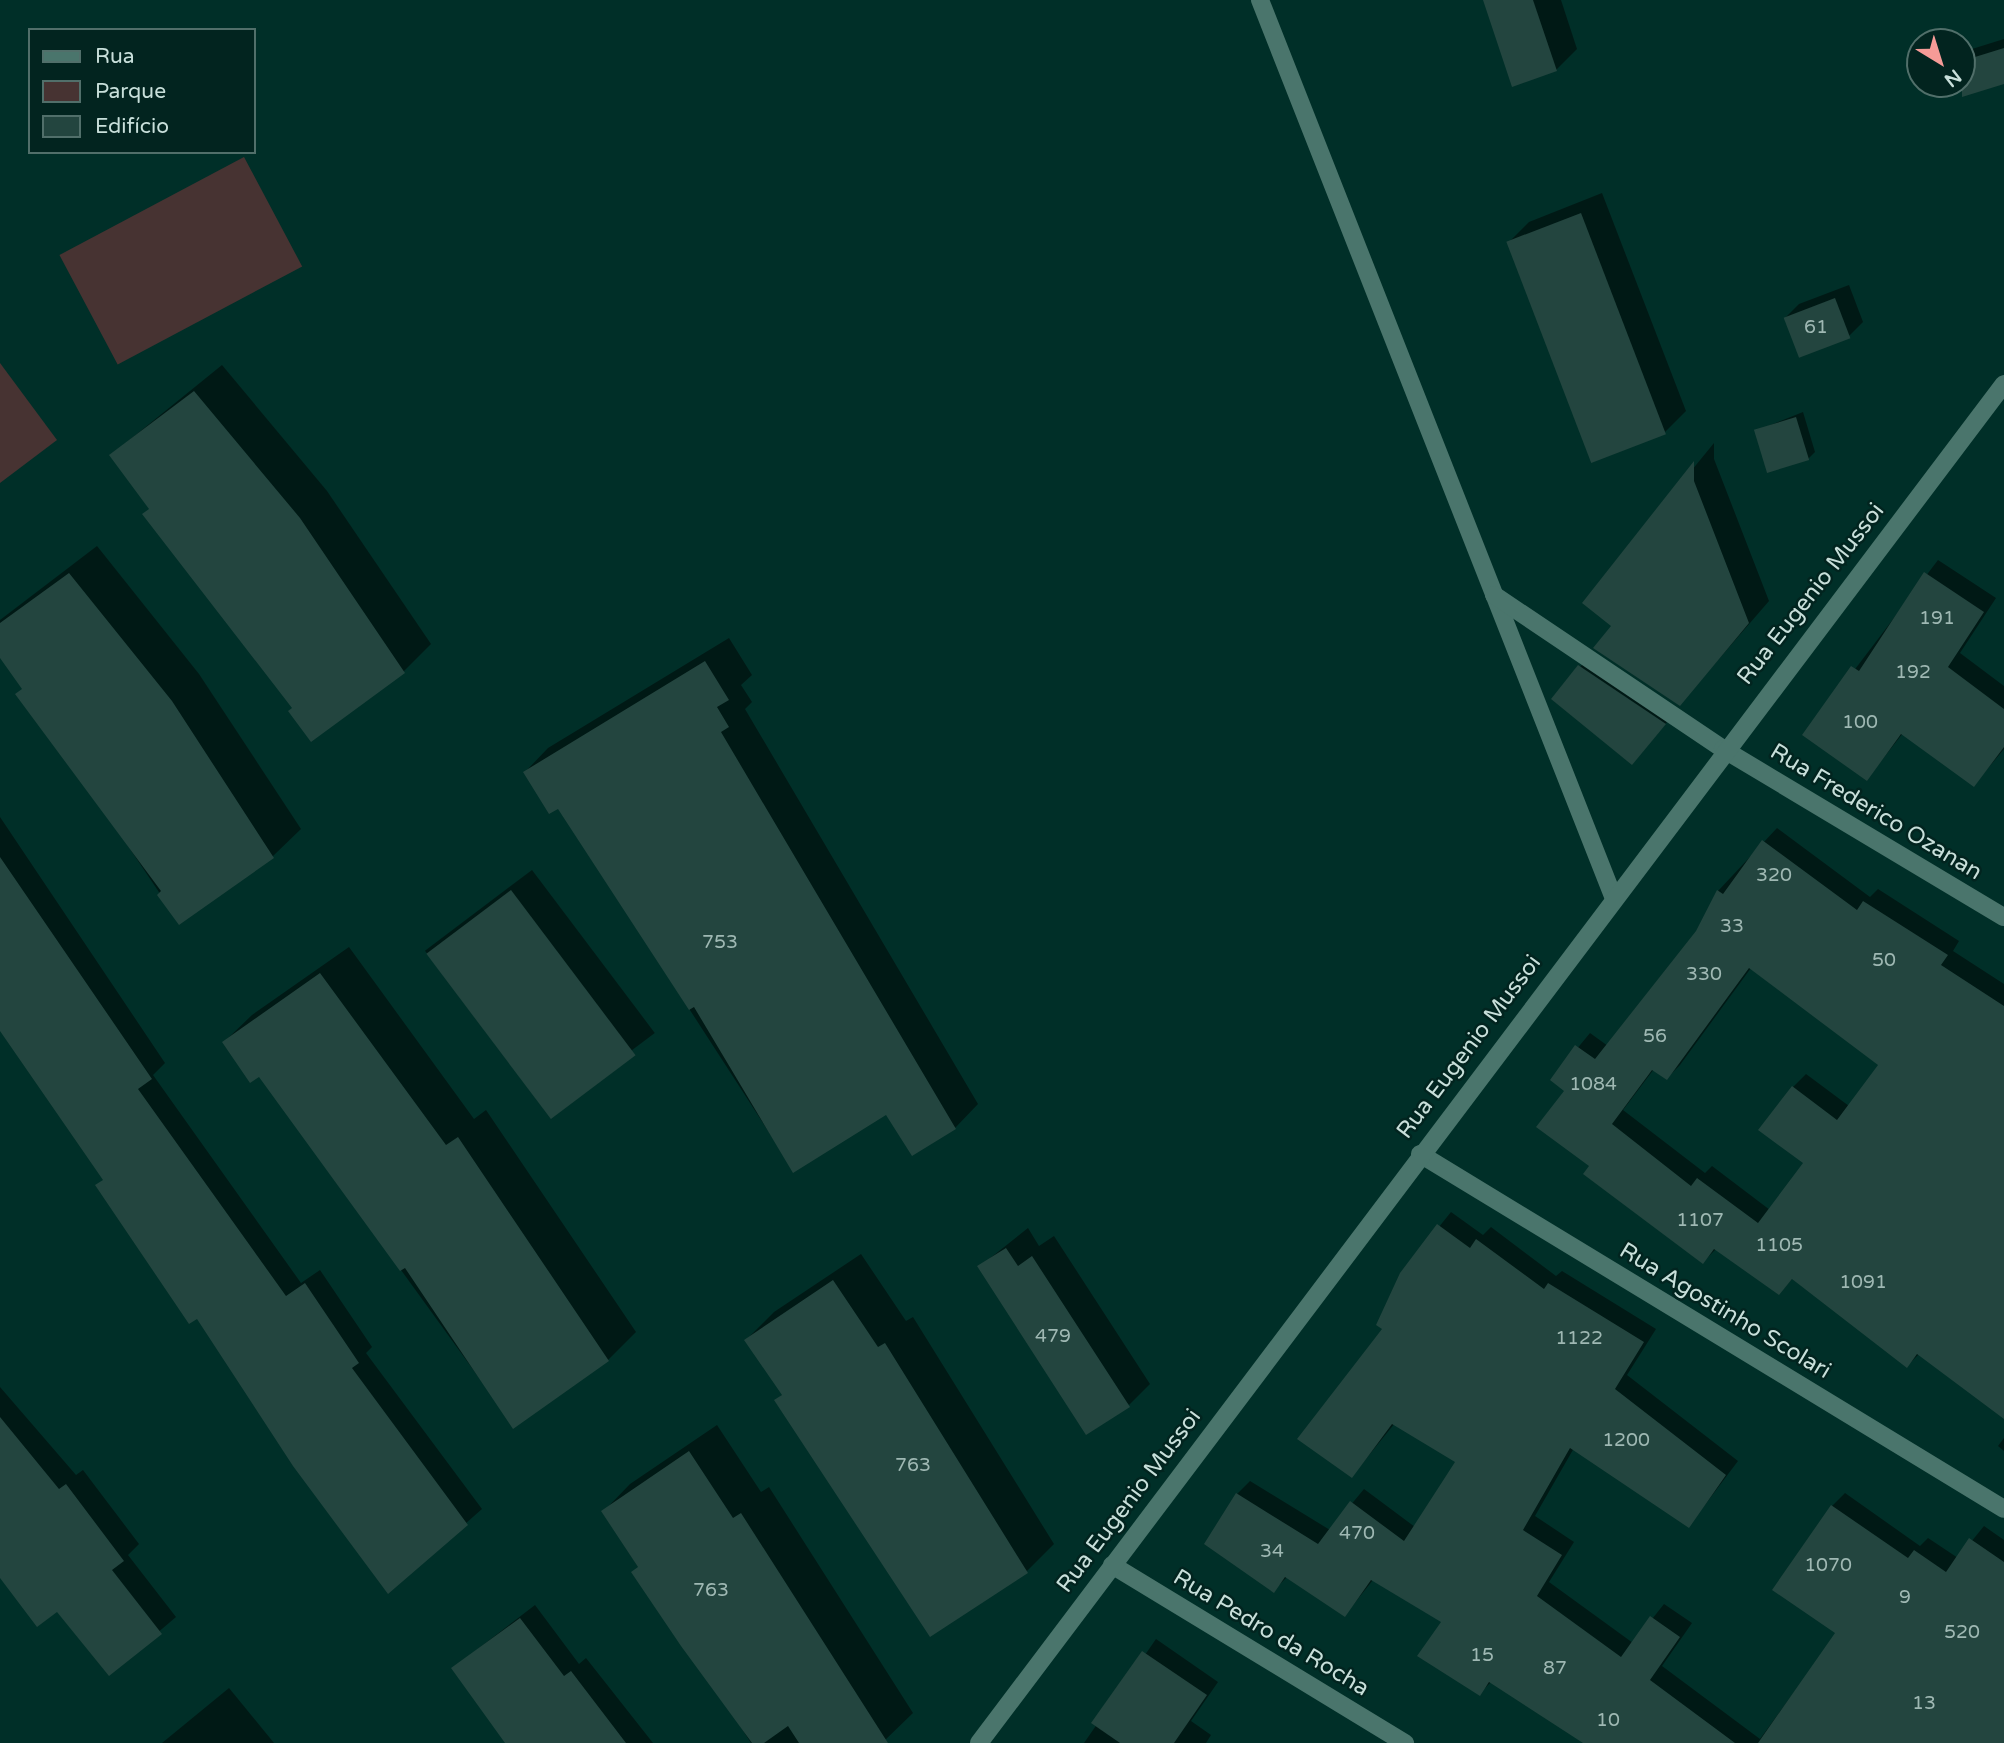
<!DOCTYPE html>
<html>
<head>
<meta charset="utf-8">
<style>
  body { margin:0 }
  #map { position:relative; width:2004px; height:1743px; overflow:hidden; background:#002f28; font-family:"Varela Round",sans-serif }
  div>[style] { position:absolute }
  .green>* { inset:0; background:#473332; transform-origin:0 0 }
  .shadow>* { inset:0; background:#0007; transform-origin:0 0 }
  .building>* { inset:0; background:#23453f; transform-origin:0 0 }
  .service>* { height:18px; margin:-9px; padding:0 9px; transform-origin:9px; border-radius:9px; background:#4a756c }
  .minor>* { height:18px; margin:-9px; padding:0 9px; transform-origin:9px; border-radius:9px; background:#4a756c }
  span { translate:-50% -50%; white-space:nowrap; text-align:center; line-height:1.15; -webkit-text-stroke:5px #02241f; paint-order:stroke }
  .number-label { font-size:19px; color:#9fb8b3 }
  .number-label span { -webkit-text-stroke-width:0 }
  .street-label { font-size:23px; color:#c8dfda }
  .legend { position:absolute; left:28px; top:28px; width:228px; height:126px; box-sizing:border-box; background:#02241f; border:2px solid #516f6a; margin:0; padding:9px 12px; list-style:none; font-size:21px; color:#c8dfda }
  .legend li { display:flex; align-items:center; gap:14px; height:35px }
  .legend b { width:35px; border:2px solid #516f6a }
  .north { position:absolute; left:1906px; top:28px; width:70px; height:70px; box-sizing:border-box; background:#02241f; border:2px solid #516f6a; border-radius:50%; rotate:142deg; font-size:19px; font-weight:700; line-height:28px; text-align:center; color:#c8dfda }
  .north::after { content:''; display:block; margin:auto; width:24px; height:32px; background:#f59b97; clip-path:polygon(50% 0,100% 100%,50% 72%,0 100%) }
</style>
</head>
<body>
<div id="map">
  <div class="green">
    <div style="left:244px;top:157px;width:124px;height:209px;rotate:62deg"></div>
    <div style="clip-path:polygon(0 363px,57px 440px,0 483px)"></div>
  </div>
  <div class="shadow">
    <div style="clip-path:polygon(1485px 0,1561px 0,1577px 49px,1556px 70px)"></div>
    <div style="clip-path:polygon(2004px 39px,2004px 82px,1962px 78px,1962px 59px,1972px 49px)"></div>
    <div style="clip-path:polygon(1602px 193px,1686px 411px,1665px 432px,1508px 243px,1529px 222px)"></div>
    <div style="clip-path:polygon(1849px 285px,1863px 322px,1849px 336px,1785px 318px,1799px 304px)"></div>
    <div style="clip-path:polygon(222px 365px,327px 491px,431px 644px,404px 671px,294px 708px,111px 455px)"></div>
    <div style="clip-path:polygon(1803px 412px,1815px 452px,1808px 459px,1756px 431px)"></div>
    <div style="clip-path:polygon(1714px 443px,1714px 459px,1769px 601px,1680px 704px,1613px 625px,1584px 602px)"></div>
    <div style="clip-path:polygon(97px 546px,199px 674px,301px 829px,273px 856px,179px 922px,0 655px,0 620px)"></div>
    <div style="clip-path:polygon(1938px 560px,1996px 598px,1960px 653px,2004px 686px,2004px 749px,1974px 785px,1903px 733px,1867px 779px,1805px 735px)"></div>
    <div style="clip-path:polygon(729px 638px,752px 675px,741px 685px,752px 702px,745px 709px,978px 1104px,955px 1128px,887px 1113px,794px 1171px,558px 806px,525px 772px,548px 748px)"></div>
    <div style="clip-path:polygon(1594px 652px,1678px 709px,1632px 763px,1580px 667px)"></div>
    <div style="clip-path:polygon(0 817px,165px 1063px,153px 1075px,301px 1283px,320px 1270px,372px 1347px,366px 1353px,482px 1509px,388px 1592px,0 1028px)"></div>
    <div style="clip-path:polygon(evenodd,1777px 828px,1870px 897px,1878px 889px,1959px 941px,1953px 951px,2004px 984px,2004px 1417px,1919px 1354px,1907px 1366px,1793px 1278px,1779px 1293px,1717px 1248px,1703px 1262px,1591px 1166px,1567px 1090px,1552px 1079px,1590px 1033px,1608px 1046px,1697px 932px,1718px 891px,1777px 828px,1751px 968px,1880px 1064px,1849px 1106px,1806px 1074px,1793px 1087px,1805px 1163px,1770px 1210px,1712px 1166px,1705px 1173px,1623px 1110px,1654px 1069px,1667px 1078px,1680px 1065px,1751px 968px)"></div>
    <div style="left:532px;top:870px;width:204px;height:134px;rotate:53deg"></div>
    <div style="clip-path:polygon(349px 947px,474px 1119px,486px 1110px,636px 1332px,608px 1360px,514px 1426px,259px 1074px,224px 1042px,252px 1015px)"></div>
    <div style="clip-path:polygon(1451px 1212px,1483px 1235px,1491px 1227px,1556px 1276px,1562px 1271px,1656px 1329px,1627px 1375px,1738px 1461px,1689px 1526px,1574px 1448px,1535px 1516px,1574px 1542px,1549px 1582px,1633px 1643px,1664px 1604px,1692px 1623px,1662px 1666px,1760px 1739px,1838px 1632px,1832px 1506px,1845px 1493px,1920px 1546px,1928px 1538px,1958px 1558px,1984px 1526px,2004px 1540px,2004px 1743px,1586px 1743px,1492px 1681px,1479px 1694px,1443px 1621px,1373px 1580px,1345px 1615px,1287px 1577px,1273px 1591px,1237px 1494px,1250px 1481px,1330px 1530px,1364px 1489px,1415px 1527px,1457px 1461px,1395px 1423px,1352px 1476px,1401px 1274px)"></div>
    <div style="clip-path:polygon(1028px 1228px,1039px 1246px,1054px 1236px,1150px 1384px,1129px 1405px,979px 1267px)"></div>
    <div style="clip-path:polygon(861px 1254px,906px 1321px,913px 1317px,1054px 1544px,1027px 1571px,776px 1401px,783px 1394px,746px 1340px,774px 1312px)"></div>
    <div style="clip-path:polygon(0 1387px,76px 1475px,83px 1470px,139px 1544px,128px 1555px,176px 1617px,109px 1674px,57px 1609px,0 1575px)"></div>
    <div style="clip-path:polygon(717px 1425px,761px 1492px,769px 1487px,913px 1713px,882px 1743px,751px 1743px,603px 1512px,630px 1484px)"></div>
    <div style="clip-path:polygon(2004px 1438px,2004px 1451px,1998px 1446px)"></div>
    <div style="clip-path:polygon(535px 1605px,579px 1664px,586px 1658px,653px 1743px,507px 1743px,453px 1668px)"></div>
    <div style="clip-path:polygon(1156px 1639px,1218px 1682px,1191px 1721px,1211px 1735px,1206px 1743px,1084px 1743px)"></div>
    <div style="clip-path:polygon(229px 1688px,274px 1743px,162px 1743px)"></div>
  </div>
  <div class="building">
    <div style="clip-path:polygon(1483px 0,1533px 0,1557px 71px,1512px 87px)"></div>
    <div style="clip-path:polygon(2004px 48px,2004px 84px,1962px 97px,1962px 61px)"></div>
    <div style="left:1581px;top:213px;width:237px;height:80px;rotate:69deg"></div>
    <div style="left:1835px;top:298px;width:43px;height:55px;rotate:69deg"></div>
    <div style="clip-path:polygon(194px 391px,300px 518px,405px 673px,311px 742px,288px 711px,292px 708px,142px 514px,149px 509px,109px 455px)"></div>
    <div style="left:1796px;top:417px;width:45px;height:44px;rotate:73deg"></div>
    <div style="clip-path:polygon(1694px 461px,1694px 481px,1749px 623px,1680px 706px,1593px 648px,1611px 626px,1582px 603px)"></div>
    <div style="clip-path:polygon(1924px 572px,1984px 612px,1948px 667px,2004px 709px,2004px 747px,1974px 787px,1901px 734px,1867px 781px,1802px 735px,1851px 666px,1859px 671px)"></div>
    <div style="clip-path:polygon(69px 573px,172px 701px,274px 858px,179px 925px,157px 895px,161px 891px,15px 694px,22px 689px,0 658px,0 623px)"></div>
    <div style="clip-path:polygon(705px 661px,729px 700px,717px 707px,729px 727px,721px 732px,956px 1129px,912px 1156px,886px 1115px,793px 1173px,694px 1007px,689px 1010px,558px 809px,549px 814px,523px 772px)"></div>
    <div style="clip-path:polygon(1578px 665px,1666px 724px,1632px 765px,1551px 699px)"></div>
    <div style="clip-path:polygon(evenodd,1762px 840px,1857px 910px,1863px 901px,1948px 955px,1941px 965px,2004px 1006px,2004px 1419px,1917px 1354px,1907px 1368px,1792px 1279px,1779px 1295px,1714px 1249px,1703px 1264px,1583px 1174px,1589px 1166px,1536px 1127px,1564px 1091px,1550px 1080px,1575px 1045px,1595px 1059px,1696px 931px,1717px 890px,1723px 894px,1762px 840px,1749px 968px,1878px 1065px,1837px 1120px,1792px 1086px,1758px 1130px,1803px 1163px,1758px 1223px,1697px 1178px,1691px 1186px,1612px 1124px,1652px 1070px,1667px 1080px,1749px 968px)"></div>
    <div style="clip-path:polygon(0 857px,152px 1079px,138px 1089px,286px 1296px,305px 1283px,359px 1363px,352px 1368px,468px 1525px,388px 1594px,293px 1466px,197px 1319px,189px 1324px,95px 1185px,103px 1180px,0 1031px)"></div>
    <div style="left:511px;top:890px;width:207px;height:106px;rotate:53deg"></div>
    <div style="clip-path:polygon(320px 973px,446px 1145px,458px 1137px,609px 1361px,513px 1429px,405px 1268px,400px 1271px,259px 1077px,250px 1083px,222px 1042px)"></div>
    <div style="clip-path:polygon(1437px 1224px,1470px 1248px,1476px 1239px,1544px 1289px,1548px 1283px,1644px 1342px,1615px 1389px,1726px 1475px,1689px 1528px,1570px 1448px,1523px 1530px,1562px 1555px,1537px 1596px,1621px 1657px,1650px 1616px,1680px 1637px,1650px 1680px,1735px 1743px,1583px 1743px,1489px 1682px,1480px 1696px,1417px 1656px,1441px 1622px,1371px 1580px,1345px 1617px,1285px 1577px,1274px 1593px,1204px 1544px,1236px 1493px,1318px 1544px,1350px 1501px,1404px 1541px,1455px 1462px,1392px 1424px,1352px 1478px,1297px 1439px,1382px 1329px,1376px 1325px,1400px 1273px)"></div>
    <div style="clip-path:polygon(1006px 1248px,1018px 1266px,1032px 1256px,1130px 1407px,1086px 1435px,977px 1266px)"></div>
    <div style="clip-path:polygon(833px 1280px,878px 1347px,885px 1343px,1028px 1573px,930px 1637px,774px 1400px,782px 1395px,744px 1340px)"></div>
    <div style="clip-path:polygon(0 1417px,59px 1489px,66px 1484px,124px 1561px,112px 1570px,162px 1634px,109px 1676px,57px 1612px,37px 1627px,0 1578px)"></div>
    <div style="clip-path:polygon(689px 1451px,733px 1518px,741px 1513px,888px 1743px,799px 1743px,788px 1726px,764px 1743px,752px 1743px,681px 1646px,631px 1572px,638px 1567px,601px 1511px)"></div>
    <div style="clip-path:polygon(1831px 1505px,1908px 1558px,1914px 1550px,1946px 1572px,1969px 1538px,2004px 1562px,2004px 1743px,1758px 1743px,1835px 1633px,1772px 1590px)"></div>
    <div style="clip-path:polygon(520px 1618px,564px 1676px,571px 1671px,626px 1743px,505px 1743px,451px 1668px)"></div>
    <div style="clip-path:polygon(1142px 1651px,1207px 1695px,1174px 1743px,1120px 1743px,1091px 1723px)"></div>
  </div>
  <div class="service">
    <div style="left:1260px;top:0;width:963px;rotate:68.5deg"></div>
    <div style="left:1494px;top:595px;width:276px;rotate:33.9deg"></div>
  </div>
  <div class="minor">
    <div style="left:1723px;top:749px;width:327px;rotate:30.9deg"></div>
    <div style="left:1420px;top:1154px;width:683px;rotate:31.29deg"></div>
    <div style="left:1112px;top:1565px;width:343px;rotate:31.3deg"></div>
    <div style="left:979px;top:1743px;width:1702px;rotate:-52.98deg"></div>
  </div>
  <div class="number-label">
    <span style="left:1816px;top:328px">61</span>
    <span style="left:1937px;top:619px">191</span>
    <span style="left:1913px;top:673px">192</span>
    <span style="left:1860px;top:723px">100</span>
    <span style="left:1774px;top:876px">320</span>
    <span style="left:1732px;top:927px">33</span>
    <span style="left:720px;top:943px">753</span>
    <span style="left:1884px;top:961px">50</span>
    <span style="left:1704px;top:975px">330</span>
    <span style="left:1655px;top:1037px">56</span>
    <span style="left:1593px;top:1085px">1084</span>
    <span style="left:1700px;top:1221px">1107</span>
    <span style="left:1779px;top:1246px">1105</span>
    <span style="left:1863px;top:1283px">1091</span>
    <span style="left:1053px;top:1337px">479</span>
    <span style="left:1579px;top:1339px">1122</span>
    <span style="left:1626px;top:1441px">1200</span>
    <span style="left:913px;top:1466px">763</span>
    <span style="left:1357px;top:1534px">470</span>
    <span style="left:1272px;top:1552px">34</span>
    <span style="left:1828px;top:1566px">1070</span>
    <span style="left:711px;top:1591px">763</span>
    <span style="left:1905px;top:1598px">9</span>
    <span style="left:1962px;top:1633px">520</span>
    <span style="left:1482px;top:1656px">15</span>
    <span style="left:1555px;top:1669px">87</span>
    <span style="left:1924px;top:1704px">13</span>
    <span style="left:1608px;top:1721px">10</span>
  </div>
  <div class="street-label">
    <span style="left:1811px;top:594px;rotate:-52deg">Rua Eugenio Mussoi</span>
    <span style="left:1876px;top:812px;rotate:31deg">Rua Frederico Ozanan</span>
    <span style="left:1469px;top:1047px;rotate:-53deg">Rua Eugenio Mussoi</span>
    <span style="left:1725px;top:1311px;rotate:31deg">Rua Agostinho Scolari</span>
    <span style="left:1129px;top:1501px;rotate:-53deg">Rua Eugenio Mussoi</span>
    <span style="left:1271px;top:1633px;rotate:31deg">Rua Pedro da Rocha</span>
  </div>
  <ul class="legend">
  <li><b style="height:9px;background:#4a756c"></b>Rua</li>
  <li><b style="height:19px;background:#473332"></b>Parque</li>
  <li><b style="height:19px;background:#23453f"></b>Edifício</li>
  </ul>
  <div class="north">N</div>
</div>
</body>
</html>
